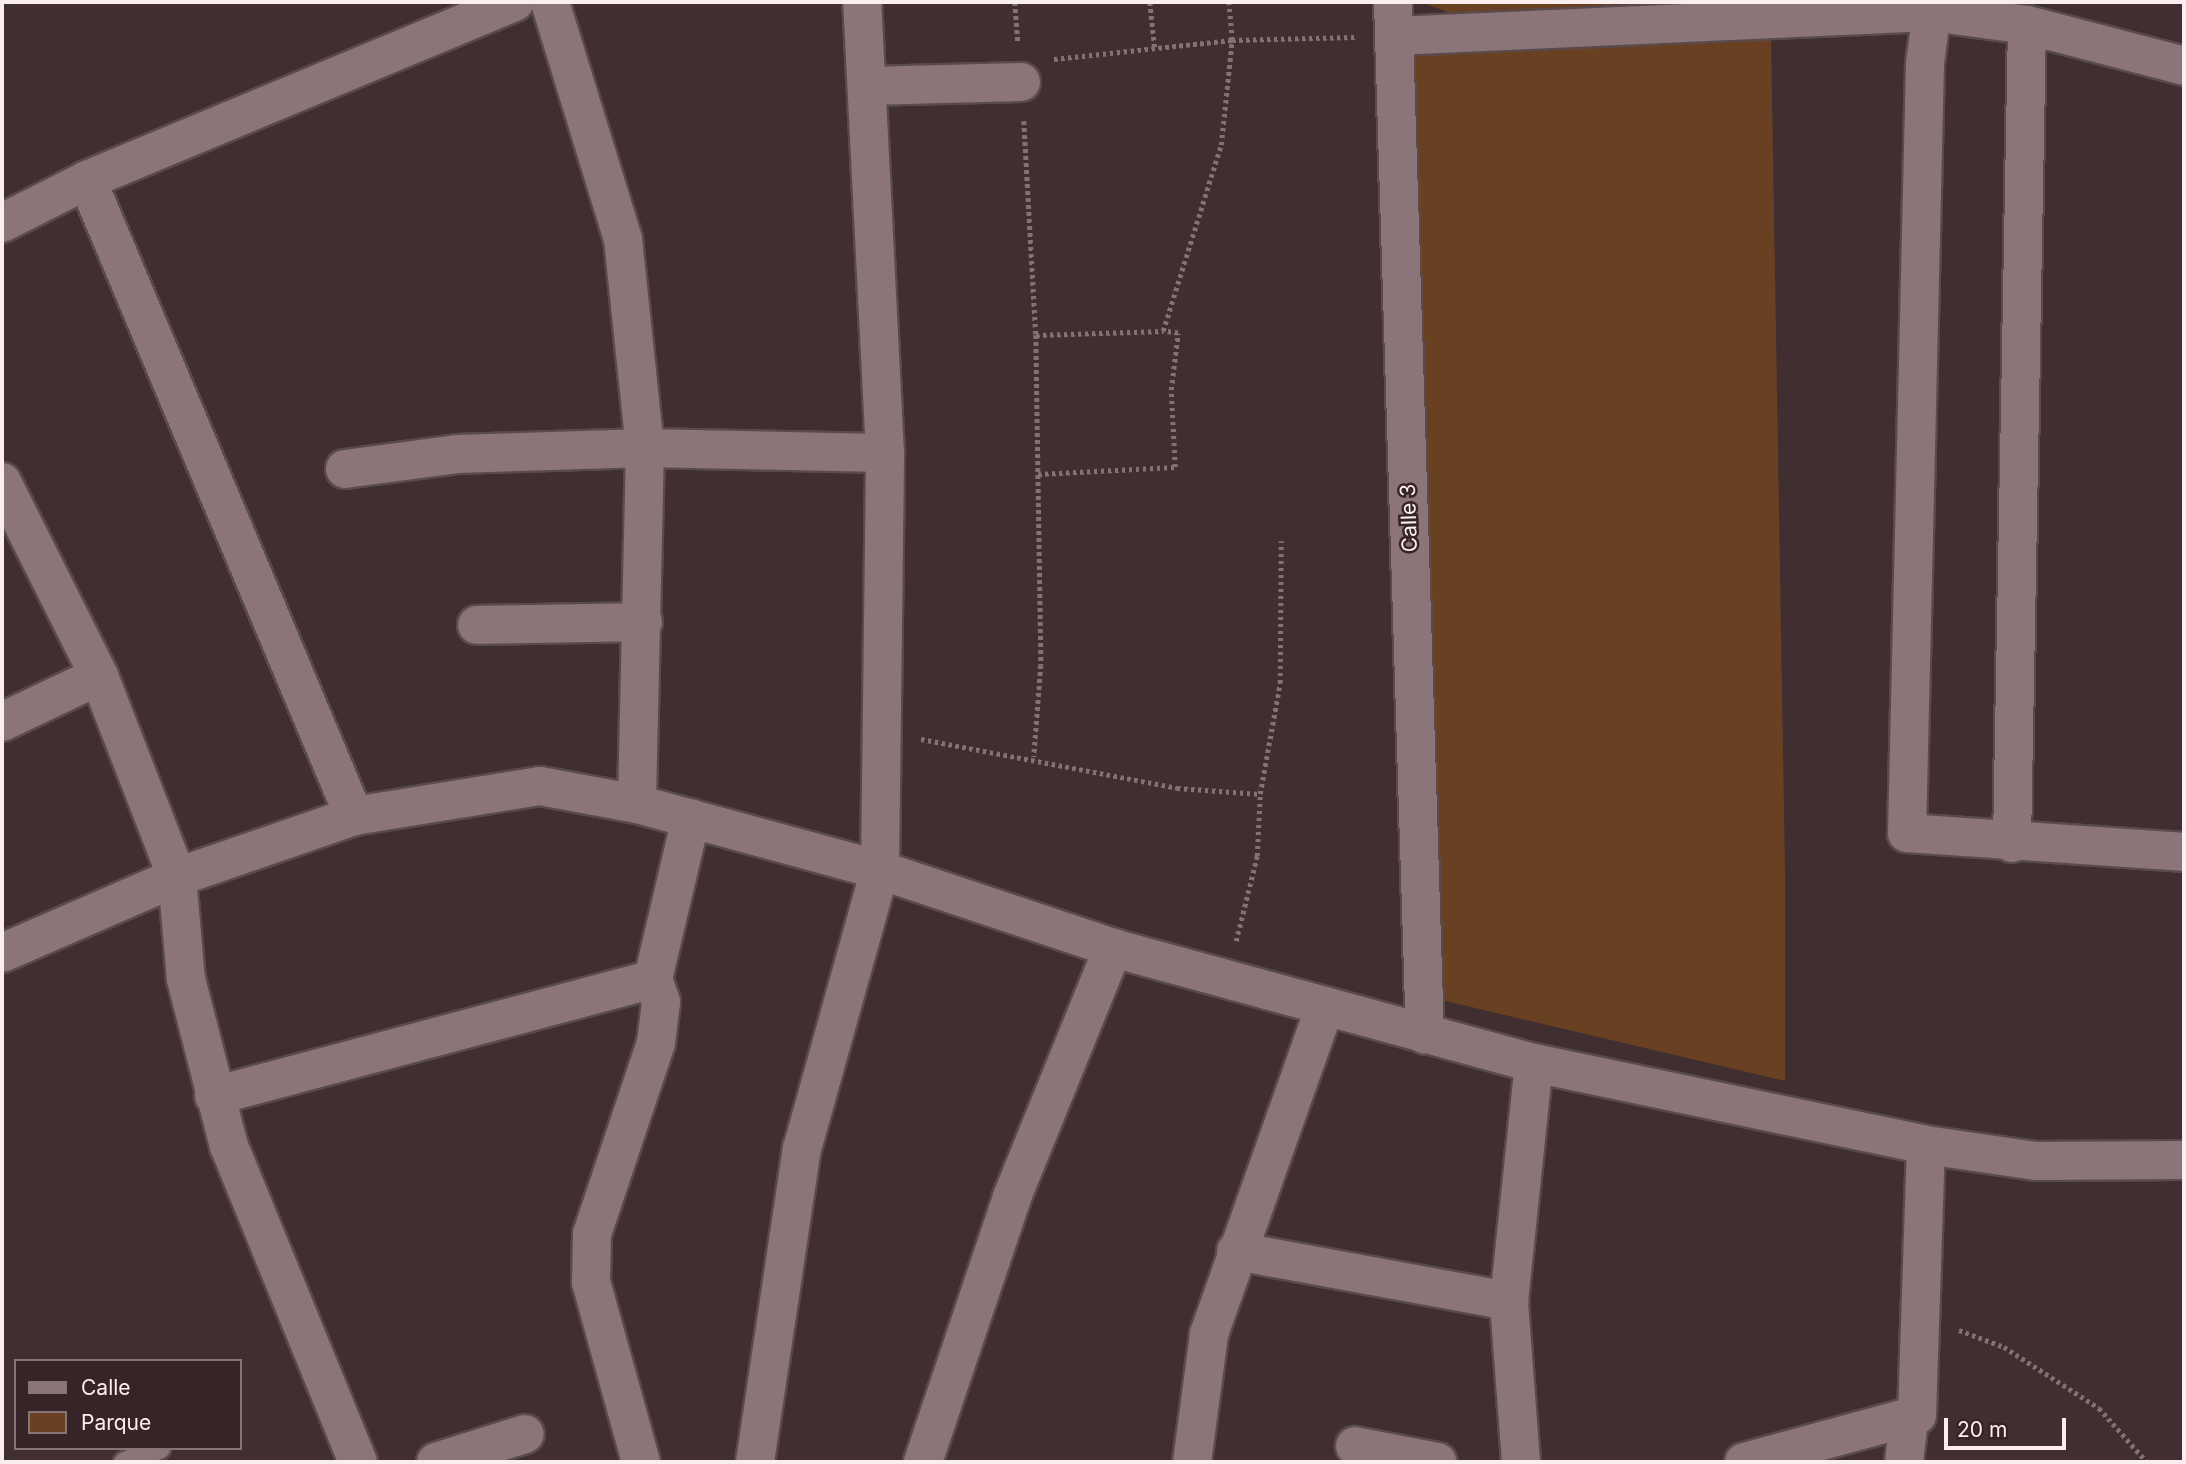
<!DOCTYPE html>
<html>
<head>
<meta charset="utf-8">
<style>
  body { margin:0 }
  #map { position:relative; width:2186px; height:1464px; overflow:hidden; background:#402e30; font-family:Inter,sans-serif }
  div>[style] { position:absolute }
  .green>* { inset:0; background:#694122 }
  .path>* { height:4.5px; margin-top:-2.25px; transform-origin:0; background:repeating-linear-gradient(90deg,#827273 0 3.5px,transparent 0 7px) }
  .roads { filter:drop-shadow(2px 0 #594a4c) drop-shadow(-2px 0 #594a4c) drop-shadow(0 2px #594a4c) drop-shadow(0 -2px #594a4c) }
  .service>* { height:21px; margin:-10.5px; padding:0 10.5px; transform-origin:10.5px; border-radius:10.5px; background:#8b7578 }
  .minor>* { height:38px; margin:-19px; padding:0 19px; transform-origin:19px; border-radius:19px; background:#8b7578 }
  span { translate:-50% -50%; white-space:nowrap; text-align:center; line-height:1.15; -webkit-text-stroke:5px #362426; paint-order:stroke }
  .street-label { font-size:21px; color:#fbeeef }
  .frame { position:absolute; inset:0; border:4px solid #fbeeef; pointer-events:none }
  .legend { position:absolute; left:14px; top:1359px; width:228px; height:91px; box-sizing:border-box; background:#362426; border:2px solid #857576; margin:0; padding:9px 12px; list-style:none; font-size:21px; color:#fbeeef }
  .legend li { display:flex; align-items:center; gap:14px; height:35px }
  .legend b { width:35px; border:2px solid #857576 }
  .scale { position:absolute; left:1944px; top:1418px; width:122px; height:32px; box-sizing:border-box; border:4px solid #fbeeef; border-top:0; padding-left:9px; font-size:21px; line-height:24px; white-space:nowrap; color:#fbeeef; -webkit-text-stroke:5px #362426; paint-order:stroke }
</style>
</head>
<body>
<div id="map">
  <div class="green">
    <div style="clip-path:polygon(1421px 2px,1660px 2px,1456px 15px)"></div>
    <div style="clip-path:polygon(1771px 36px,1785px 871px,1785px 1081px,1433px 998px,1409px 102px,1417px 54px)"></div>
  </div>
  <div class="path">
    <div style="left:1015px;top:2px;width:41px;rotate:85.8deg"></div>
    <div style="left:1150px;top:2px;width:47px;rotate:83.9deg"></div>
    <div style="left:1054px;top:59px;width:179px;rotate:-6.1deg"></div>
    <div style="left:1232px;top:40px;width:123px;rotate:-1.4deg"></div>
    <div style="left:1024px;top:121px;width:214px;rotate:86.8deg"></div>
    <div style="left:1036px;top:335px;width:330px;rotate:89.1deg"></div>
    <div style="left:1041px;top:665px;width:92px;rotate:94.4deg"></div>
    <div style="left:1036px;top:335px;width:127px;rotate:-1.8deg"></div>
    <div style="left:1038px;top:474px;width:137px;rotate:-2.9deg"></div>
    <div style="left:1175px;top:467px;width:77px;rotate:-93deg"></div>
    <div style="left:1171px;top:390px;width:57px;rotate:-83deg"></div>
    <div style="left:1178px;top:333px;width:15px;rotate:-172deg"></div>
    <div style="left:1163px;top:331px;width:195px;rotate:-72.7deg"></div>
    <div style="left:1221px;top:145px;width:106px;rotate:-84deg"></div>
    <div style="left:1232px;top:40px;width:38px;rotate:-95deg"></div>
    <div style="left:921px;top:739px;width:261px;rotate:10.8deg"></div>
    <div style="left:1177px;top:788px;width:83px;rotate:4.1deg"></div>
    <div style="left:1260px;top:794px;width:113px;rotate:-79.8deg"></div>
    <div style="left:1280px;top:683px;width:142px;rotate:-89.6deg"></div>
    <div style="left:1236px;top:941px;width:88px;rotate:-76.1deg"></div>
    <div style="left:1257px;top:856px;width:62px;rotate:-87.2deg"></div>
    <div style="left:1959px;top:1330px;width:48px;rotate:20.7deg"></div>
    <div style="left:2004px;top:1347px;width:113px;rotate:32.7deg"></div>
    <div style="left:2099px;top:1408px;width:72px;rotate:48.4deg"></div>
  </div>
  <div class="roads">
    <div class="service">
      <div style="left:124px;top:1462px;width:38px;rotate:-22deg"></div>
    </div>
    <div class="minor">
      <div style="left:550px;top:2px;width:248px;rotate:72.9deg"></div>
      <div style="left:623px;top:239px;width:210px;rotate:84deg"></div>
      <div style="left:645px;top:448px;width:356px;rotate:91.3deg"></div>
      <div style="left:1393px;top:2px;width:1033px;rotate:88.23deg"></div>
      <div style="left:1933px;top:2px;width:63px;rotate:97.4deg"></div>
      <div style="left:1925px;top:64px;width:769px;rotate:91.34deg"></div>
      <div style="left:1907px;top:833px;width:278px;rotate:3.9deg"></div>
      <div style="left:1395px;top:36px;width:537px;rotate:-2.56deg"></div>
      <div style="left:1931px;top:12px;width:97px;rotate:7.7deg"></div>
      <div style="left:2027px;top:25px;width:162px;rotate:14.6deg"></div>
      <div style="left:867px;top:86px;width:154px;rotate:-1.5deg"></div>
      <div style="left:87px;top:180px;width:690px;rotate:67.23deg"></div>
      <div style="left:2px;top:223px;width:95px;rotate:-26.8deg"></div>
      <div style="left:87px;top:180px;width:463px;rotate:-22.6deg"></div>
      <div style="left:345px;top:469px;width:113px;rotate:-7.6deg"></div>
      <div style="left:457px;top:454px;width:188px;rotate:-1.8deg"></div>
      <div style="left:645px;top:448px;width:240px;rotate:1.2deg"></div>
      <div style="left:2px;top:482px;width:217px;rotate:63.4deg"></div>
      <div style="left:99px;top:676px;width:216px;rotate:68.8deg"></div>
      <div style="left:177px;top:877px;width:102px;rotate:85deg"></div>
      <div style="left:186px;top:979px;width:172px;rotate:75.6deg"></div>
      <div style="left:229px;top:1146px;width:341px;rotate:67.8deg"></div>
      <div style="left:477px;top:625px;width:166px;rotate:-1deg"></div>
      <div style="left:2px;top:722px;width:107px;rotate:-25.4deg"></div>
      <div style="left:2012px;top:843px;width:818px;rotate:-88.95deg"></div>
      <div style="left:2px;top:953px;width:191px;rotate:-23.5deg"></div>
      <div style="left:177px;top:877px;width:187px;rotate:-19deg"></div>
      <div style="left:354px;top:816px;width:188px;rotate:-9.2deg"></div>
      <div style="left:540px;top:786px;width:99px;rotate:10.5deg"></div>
      <div style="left:637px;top:804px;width:252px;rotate:15.2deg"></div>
      <div style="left:880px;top:870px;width:246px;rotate:18.5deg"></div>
      <div style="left:1113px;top:948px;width:436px;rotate:15.3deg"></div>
      <div style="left:1534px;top:1063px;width:400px;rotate:11.8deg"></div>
      <div style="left:1926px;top:1145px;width:111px;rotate:8.3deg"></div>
      <div style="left:2036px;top:1161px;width:148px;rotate:-0.4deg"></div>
      <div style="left:214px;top:1096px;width:454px;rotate:-14.9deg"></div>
      <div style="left:653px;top:979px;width:165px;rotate:-76.7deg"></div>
      <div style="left:1236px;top:1251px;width:278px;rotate:10.4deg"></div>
      <div style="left:1355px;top:1446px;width:84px;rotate:11deg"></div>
      <div style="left:436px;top:1462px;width:93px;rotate:-17.5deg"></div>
      <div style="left:641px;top:1462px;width:187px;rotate:-105.5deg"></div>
      <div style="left:591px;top:1282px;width:48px;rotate:-88.8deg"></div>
      <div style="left:592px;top:1234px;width:201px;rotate:-71.5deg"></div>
      <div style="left:656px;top:1043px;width:41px;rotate:-83deg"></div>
      <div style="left:661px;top:1002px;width:24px;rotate:-109deg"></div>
      <div style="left:755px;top:1462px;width:317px;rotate:-81.5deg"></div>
      <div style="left:802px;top:1149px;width:290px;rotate:-74.4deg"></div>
      <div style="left:880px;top:870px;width:417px;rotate:-89.3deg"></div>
      <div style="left:885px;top:453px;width:452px;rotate:-92.9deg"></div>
      <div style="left:923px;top:1462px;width:280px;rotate:-71.4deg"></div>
      <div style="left:1012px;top:1197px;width:269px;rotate:-67.9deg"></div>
      <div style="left:1192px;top:1462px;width:129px;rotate:-82.4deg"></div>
      <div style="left:1209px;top:1334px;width:348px;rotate:-70.5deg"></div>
      <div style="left:1521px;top:1462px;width:161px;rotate:-94.3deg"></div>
      <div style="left:1509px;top:1301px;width:239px;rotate:-84deg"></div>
      <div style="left:1744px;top:1462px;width:179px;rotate:-15.2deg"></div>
      <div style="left:1917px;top:1415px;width:270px;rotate:-88.1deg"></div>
      <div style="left:1904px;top:1462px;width:42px;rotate:-83.2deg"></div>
    </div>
  </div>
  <div class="street-label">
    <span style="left:1409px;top:518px;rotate:-92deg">Calle 3</span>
  </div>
  <div class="frame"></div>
  <ul class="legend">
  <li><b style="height:9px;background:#8b7578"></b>Calle</li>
  <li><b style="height:19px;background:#694122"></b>Parque</li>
  </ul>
  <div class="scale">20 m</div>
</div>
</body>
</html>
